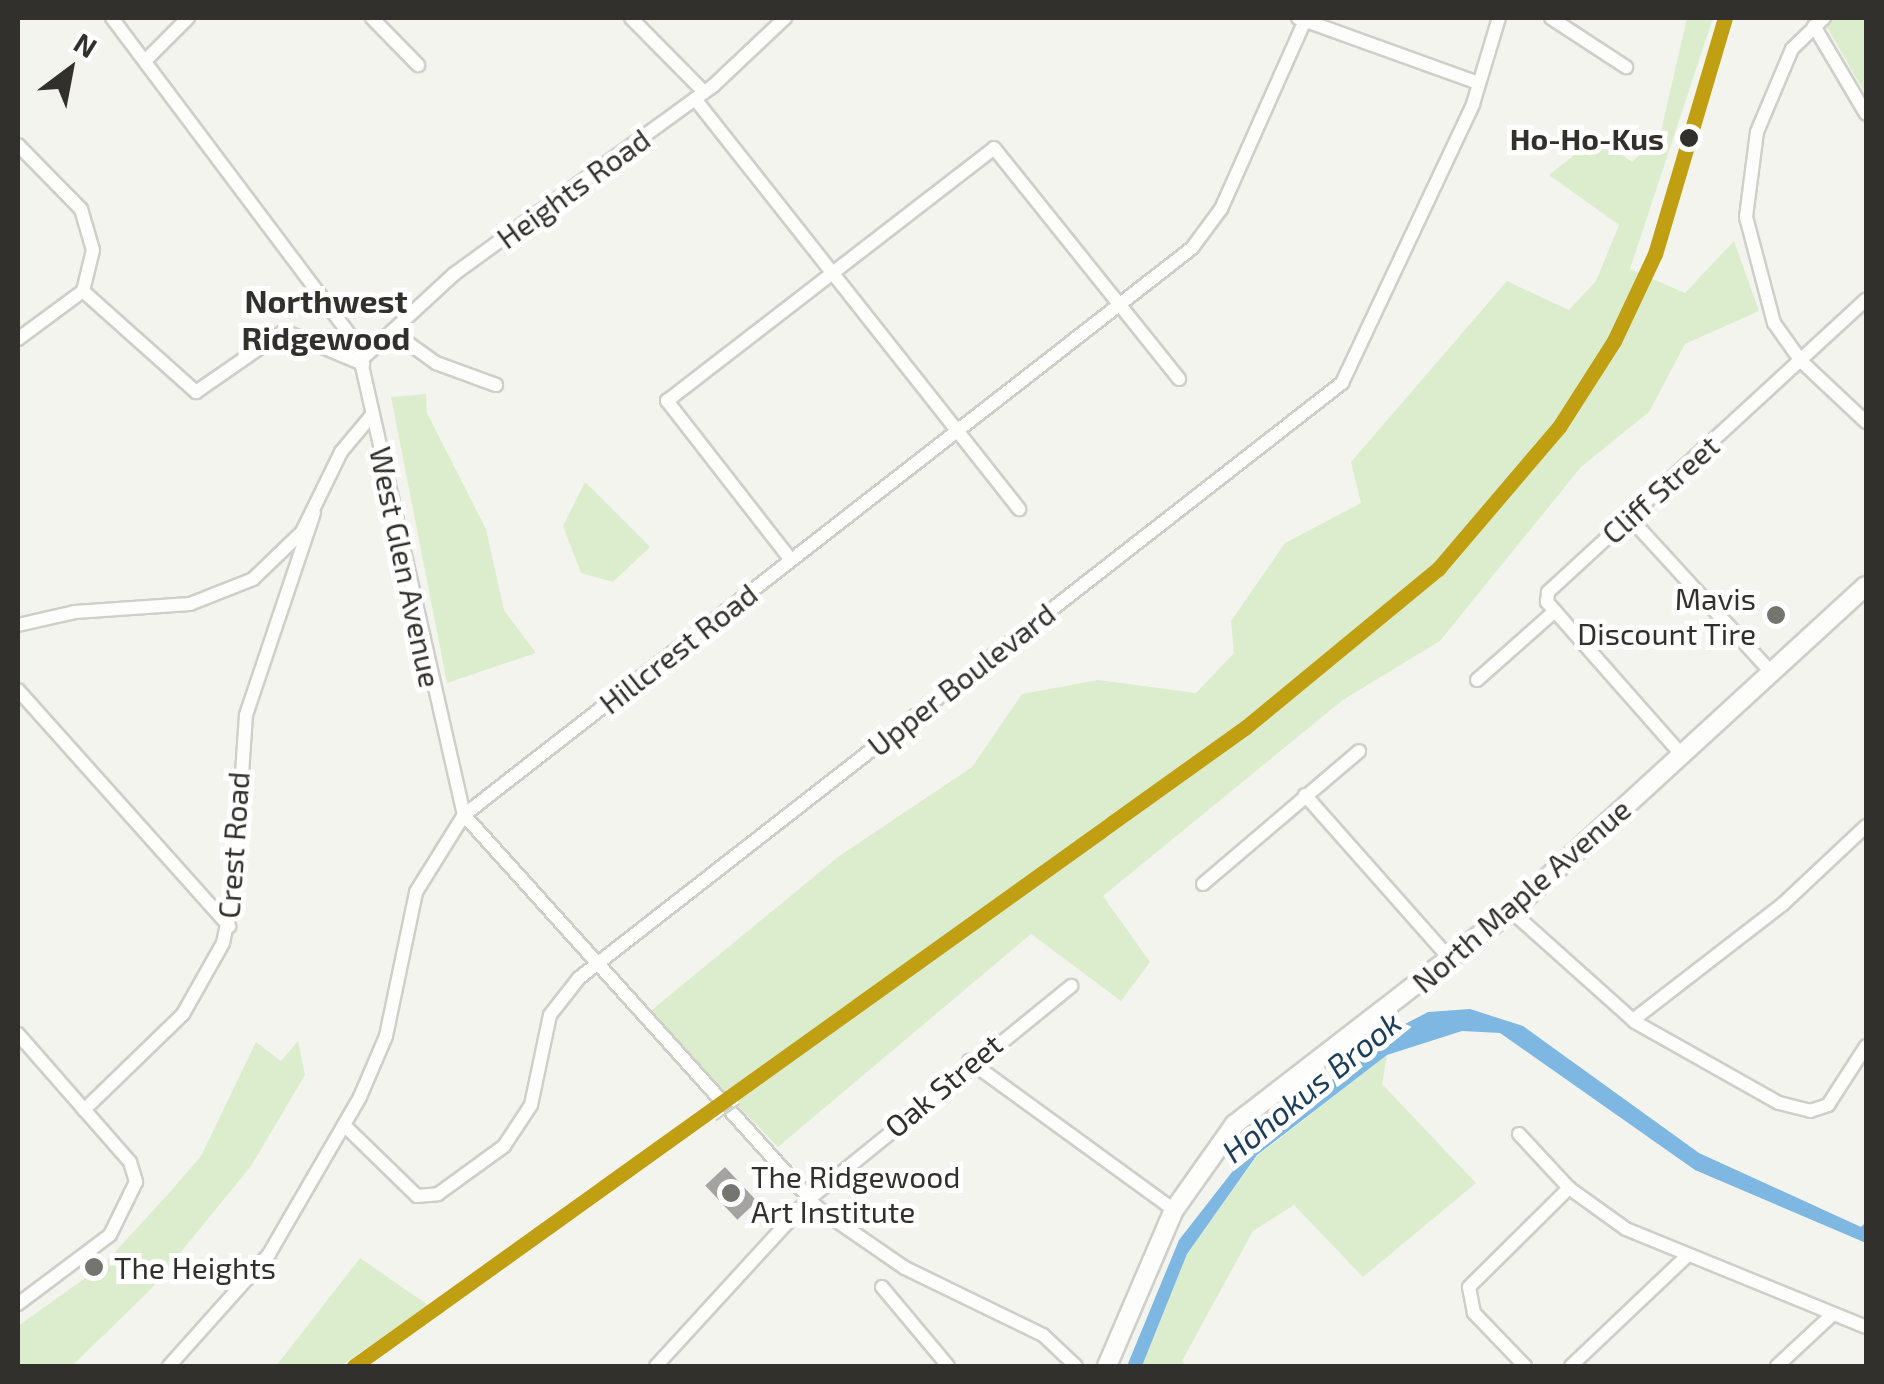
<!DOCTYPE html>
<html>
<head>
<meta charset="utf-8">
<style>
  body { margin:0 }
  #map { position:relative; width:1884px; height:1384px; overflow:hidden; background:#f4f4ee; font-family:"Exo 2",sans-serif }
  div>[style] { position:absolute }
  .green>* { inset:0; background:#dcedce }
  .water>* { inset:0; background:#7eb7e2 }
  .building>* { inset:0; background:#a4a3a2; transform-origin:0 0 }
  .roads { filter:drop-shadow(2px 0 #cfcfca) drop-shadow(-2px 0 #cfcfca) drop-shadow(0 2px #cfcfca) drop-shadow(0 -2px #cfcfca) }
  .minor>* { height:12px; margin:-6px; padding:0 6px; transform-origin:6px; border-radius:6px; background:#fdfdfc }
  .major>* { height:18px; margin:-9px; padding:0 9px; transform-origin:9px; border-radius:9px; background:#fdfdfc }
  .rail>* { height:8px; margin-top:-4px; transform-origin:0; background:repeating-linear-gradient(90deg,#fff 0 11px,#cfcfcd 0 22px); box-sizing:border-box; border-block:2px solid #cfcfcd }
  .rail-1>* { height:15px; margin:-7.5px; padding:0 7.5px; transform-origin:7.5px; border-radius:7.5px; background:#c09f13 }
  .dots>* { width:28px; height:28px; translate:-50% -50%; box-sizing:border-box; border:5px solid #fff; border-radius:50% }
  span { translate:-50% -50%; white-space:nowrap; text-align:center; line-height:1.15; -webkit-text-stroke:10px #fff; paint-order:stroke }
  .stop-label { font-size:30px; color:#31302c; font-weight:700 }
  .right { translate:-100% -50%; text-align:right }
  .street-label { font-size:30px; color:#31302c }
  .poi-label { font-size:30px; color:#31302c }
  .left { translate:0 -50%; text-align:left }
  .neighbourhood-label { font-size:32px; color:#31302c; font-weight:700 }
  .water-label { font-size:32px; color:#1c3e59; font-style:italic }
  .frame { position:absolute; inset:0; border:20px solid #31302c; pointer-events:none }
  .north { position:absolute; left:20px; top:20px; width:100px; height:100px; -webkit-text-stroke:8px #fff; paint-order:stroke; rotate:32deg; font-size:28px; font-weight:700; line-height:40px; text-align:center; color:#31302c }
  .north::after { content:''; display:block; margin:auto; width:35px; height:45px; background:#31302c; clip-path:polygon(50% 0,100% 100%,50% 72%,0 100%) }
</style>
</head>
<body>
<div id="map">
  <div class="green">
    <div style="clip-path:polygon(1687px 18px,1713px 18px,1630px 269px,1685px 293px,1734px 241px,1759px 311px,1685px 344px,1649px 412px,1581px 467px,1440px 641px,1343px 700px,1103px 896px,1150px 962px,1121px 1001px,1031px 934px,778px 1147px,648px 1013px,838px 857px,972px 767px,1022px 694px,1098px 680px,1196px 693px,1234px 653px,1231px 621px,1285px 543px,1361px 503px,1351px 462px,1507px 281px,1569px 310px,1596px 281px,1619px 225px,1549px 175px,1597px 137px,1632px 162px,1660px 135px)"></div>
    <div style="clip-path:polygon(1829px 18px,1866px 18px,1866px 95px,1827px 27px)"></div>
    <div style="clip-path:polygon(426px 394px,427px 413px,486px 529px,504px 610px,536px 653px,447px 683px,391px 397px)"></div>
    <div style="clip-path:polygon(585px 482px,650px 547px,613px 582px,581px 573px,563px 526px)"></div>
    <div style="clip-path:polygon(298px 1041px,305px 1075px,251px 1166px,150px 1290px,72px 1366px,18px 1366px,18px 1326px,102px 1266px,170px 1192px,201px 1156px,256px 1042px,281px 1061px)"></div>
    <div style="clip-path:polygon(1387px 1055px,1382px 1084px,1476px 1183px,1363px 1277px,1294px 1205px,1253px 1231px,1182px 1361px,1187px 1366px,1142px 1366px,1187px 1254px,1257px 1156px)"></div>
    <div style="clip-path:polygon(360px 1258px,428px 1305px,341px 1366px,276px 1366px)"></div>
  </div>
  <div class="water">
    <div style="clip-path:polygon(1470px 1009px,1523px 1026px,1699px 1153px,1861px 1227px,1866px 1222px,1866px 1243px,1695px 1170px,1500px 1033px,1462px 1031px,1387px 1055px,1257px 1155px,1187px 1254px,1142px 1366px,1127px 1366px,1179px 1240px,1250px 1149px,1386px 1034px,1428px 1012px)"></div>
  </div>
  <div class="building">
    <div style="left:725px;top:1167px;width:47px;height:27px;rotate:47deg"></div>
  </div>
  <div class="roads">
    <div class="minor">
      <div style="left:112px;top:18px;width:408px;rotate:53.1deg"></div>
      <div style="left:357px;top:344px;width:483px;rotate:77.2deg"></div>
      <div style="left:464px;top:815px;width:529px;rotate:47.99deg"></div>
      <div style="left:818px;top:1208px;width:106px;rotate:34.6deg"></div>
      <div style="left:905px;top:1268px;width:153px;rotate:25.9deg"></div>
      <div style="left:1043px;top:1335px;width:45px;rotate:43.2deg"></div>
      <div style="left:372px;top:18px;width:66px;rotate:45.6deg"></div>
      <div style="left:631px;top:18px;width:104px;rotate:45.4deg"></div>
      <div style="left:1298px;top:18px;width:192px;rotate:19.8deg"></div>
      <div style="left:1551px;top:18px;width:90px;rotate:33.2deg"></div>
      <div style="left:1824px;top:18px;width:45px;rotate:135.9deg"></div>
      <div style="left:1792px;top:49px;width:90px;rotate:112.9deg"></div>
      <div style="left:1757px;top:132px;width:86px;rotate:97.4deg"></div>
      <div style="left:1746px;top:217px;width:110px;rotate:75.2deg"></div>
      <div style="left:1774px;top:323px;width:47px;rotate:54.6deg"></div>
      <div style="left:1801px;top:361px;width:89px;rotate:43.2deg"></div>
      <div style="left:1814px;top:26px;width:102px;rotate:59.4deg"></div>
      <div style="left:145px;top:61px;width:61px;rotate:-45deg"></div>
      <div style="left:695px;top:99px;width:523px;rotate:51.68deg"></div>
      <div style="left:18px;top:145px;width:90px;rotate:45.5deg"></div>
      <div style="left:81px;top:209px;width:43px;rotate:73.7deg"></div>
      <div style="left:93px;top:250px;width:42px;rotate:103.7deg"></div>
      <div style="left:83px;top:291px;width:81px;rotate:143.6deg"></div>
      <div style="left:83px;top:291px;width:152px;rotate:41.8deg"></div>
      <div style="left:196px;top:392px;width:107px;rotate:-34.7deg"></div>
      <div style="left:284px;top:331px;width:86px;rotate:22.7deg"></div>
      <div style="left:393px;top:332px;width:53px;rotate:35.8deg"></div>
      <div style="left:436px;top:363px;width:64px;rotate:20.1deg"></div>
      <div style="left:362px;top:359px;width:125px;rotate:-42.7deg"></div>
      <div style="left:454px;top:274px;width:321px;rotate:-36deg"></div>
      <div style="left:714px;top:85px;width:98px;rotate:-43.3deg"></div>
      <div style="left:1629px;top:517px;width:212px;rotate:47.5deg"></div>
      <div style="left:791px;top:560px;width:202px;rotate:-127.9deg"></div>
      <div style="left:667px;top:401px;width:413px;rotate:-37.7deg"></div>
      <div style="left:994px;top:148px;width:296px;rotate:51.3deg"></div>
      <div style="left:18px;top:625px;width:58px;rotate:-12.8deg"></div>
      <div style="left:75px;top:612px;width:115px;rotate:-4deg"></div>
      <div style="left:190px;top:604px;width:68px;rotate:-21.6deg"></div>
      <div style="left:253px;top:579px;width:68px;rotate:-43.8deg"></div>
      <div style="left:302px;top:532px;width:89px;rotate:-64deg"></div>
      <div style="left:341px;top:452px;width:48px;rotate:-50deg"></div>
      <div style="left:1477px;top:680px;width:104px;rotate:-41.5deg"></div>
      <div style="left:18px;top:690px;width:317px;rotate:48.2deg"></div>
      <div style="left:1681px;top:754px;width:203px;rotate:-131.4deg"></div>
      <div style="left:1547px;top:602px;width:10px;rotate:-84deg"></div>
      <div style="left:1548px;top:592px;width:432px;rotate:-42.6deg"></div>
      <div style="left:1305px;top:795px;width:222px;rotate:48.5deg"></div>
      <div style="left:1203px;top:884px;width:205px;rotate:-40.4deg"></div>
      <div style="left:1511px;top:911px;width:166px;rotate:41.8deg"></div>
      <div style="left:1635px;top:1022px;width:165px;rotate:29.4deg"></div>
      <div style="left:1779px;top:1103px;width:32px;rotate:14deg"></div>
      <div style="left:1810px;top:1111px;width:19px;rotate:-18deg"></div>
      <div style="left:1828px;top:1105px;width:70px;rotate:-57.2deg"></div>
      <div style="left:1633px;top:1020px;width:190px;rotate:-37.7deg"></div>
      <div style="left:1783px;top:904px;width:114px;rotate:-43.2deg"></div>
      <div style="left:18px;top:1034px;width:170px;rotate:48.8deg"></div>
      <div style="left:130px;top:1162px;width:21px;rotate:73deg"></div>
      <div style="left:136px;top:1182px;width:59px;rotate:116.1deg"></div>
      <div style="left:110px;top:1235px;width:115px;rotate:143.1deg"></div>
      <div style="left:969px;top:1061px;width:253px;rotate:36deg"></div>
      <div style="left:84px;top:1110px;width:138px;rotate:-44.1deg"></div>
      <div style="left:183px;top:1014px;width:81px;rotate:-60.6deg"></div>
      <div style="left:223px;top:943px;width:53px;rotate:-78.1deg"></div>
      <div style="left:234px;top:891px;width:176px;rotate:-86.1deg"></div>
      <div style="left:246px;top:715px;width:213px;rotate:-71.4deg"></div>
      <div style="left:344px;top:1125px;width:102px;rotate:44.2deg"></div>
      <div style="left:417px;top:1196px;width:21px;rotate:-5deg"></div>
      <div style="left:438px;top:1194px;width:82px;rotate:-36deg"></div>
      <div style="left:504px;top:1146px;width:49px;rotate:-56.6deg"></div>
      <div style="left:531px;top:1105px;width:92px;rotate:-78.1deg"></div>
      <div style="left:550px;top:1015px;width:47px;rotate:-51.9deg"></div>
      <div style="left:579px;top:978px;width:968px;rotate:-37.95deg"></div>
      <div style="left:1342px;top:383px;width:308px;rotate:-64.8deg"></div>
      <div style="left:1473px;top:104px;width:90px;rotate:-73.2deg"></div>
      <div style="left:1519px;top:1134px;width:74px;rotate:47.2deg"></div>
      <div style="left:1569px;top:1188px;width:70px;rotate:35.7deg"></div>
      <div style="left:1626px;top:1229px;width:259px;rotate:22.2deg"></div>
      <div style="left:882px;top:1287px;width:103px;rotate:50.1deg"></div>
      <div style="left:169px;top:1366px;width:150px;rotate:-48.2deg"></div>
      <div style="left:269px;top:1254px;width:181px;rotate:-59.9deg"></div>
      <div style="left:360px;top:1097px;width:66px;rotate:-66.9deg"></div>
      <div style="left:386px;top:1036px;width:147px;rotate:-78.2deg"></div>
      <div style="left:416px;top:892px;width:91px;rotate:-58.1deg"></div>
      <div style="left:464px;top:815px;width:923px;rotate:-37.91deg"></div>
      <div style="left:1192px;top:248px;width:49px;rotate:-53.4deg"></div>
      <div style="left:1221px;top:209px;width:209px;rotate:-66deg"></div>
      <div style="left:656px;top:1366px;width:226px;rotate:-47.5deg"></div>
      <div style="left:809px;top:1199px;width:338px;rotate:-39.1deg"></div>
      <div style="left:1525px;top:1366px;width:74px;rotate:-133.9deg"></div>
      <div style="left:1474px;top:1313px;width:26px;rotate:-101deg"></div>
      <div style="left:1469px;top:1287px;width:141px;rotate:-44.7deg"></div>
      <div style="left:1571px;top:1366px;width:160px;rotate:-43.5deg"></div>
      <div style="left:1777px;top:1366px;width:76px;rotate:-42.9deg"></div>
    </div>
    <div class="major">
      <div style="left:1107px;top:1366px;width:170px;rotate:-66.8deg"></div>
      <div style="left:1174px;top:1210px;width:105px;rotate:-54.7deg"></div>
      <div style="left:1235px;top:1124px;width:349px;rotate:-37.7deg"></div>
      <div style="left:1511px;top:911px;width:481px;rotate:-42.5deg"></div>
    </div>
  </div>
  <div class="rail">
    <div style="left:714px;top:1118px;width:29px;rotate:-35deg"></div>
  </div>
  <div class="rail-1">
    <div style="left:354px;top:1366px;width:1097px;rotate:-35.62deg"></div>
    <div style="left:1246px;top:727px;width:249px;rotate:-39.5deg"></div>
    <div style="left:1438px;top:569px;width:187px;rotate:-49.6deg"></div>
    <div style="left:1559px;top:427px;width:102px;rotate:-57.4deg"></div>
    <div style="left:1614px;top:341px;width:96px;rotate:-64.8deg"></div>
    <div style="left:1655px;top:254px;width:246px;rotate:-73.5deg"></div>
  </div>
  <div class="dots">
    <div style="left:1689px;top:138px;background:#31302c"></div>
    <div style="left:1776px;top:615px;background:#757570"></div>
    <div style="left:731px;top:1193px;background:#757570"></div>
    <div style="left:94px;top:1267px;background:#757570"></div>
  </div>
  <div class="stop-label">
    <span class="right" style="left:1664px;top:138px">Ho-Ho-Kus</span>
  </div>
  <div class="street-label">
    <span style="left:573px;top:188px;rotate:-36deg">Heights Road</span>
    <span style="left:1660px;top:489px;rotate:-42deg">Cliff Street</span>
    <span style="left:406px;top:567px;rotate:78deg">West Glen Avenue</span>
    <span style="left:678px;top:648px;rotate:-38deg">Hillcrest Road</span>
    <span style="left:961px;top:679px;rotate:-38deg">Upper Boulevard</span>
    <span style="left:233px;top:845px;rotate:-86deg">Crest Road</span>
    <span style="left:1521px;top:895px;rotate:-41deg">North Maple Avenue</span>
    <span style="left:943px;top:1085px;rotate:-40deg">Oak Street</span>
  </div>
  <div class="poi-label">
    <span class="right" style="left:1756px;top:615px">Mavis<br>Discount Tire</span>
    <span class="left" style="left:751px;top:1193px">The Ridgewood<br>Art Institute</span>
    <span class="left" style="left:114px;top:1267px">The Heights</span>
  </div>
  <div class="neighbourhood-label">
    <span style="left:326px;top:319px">Northwest<br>Ridgewood</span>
  </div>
  <div class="water-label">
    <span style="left:1311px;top:1086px;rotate:-39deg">Hohokus Brook</span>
  </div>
  <div class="frame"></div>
  <div class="north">N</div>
</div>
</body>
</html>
